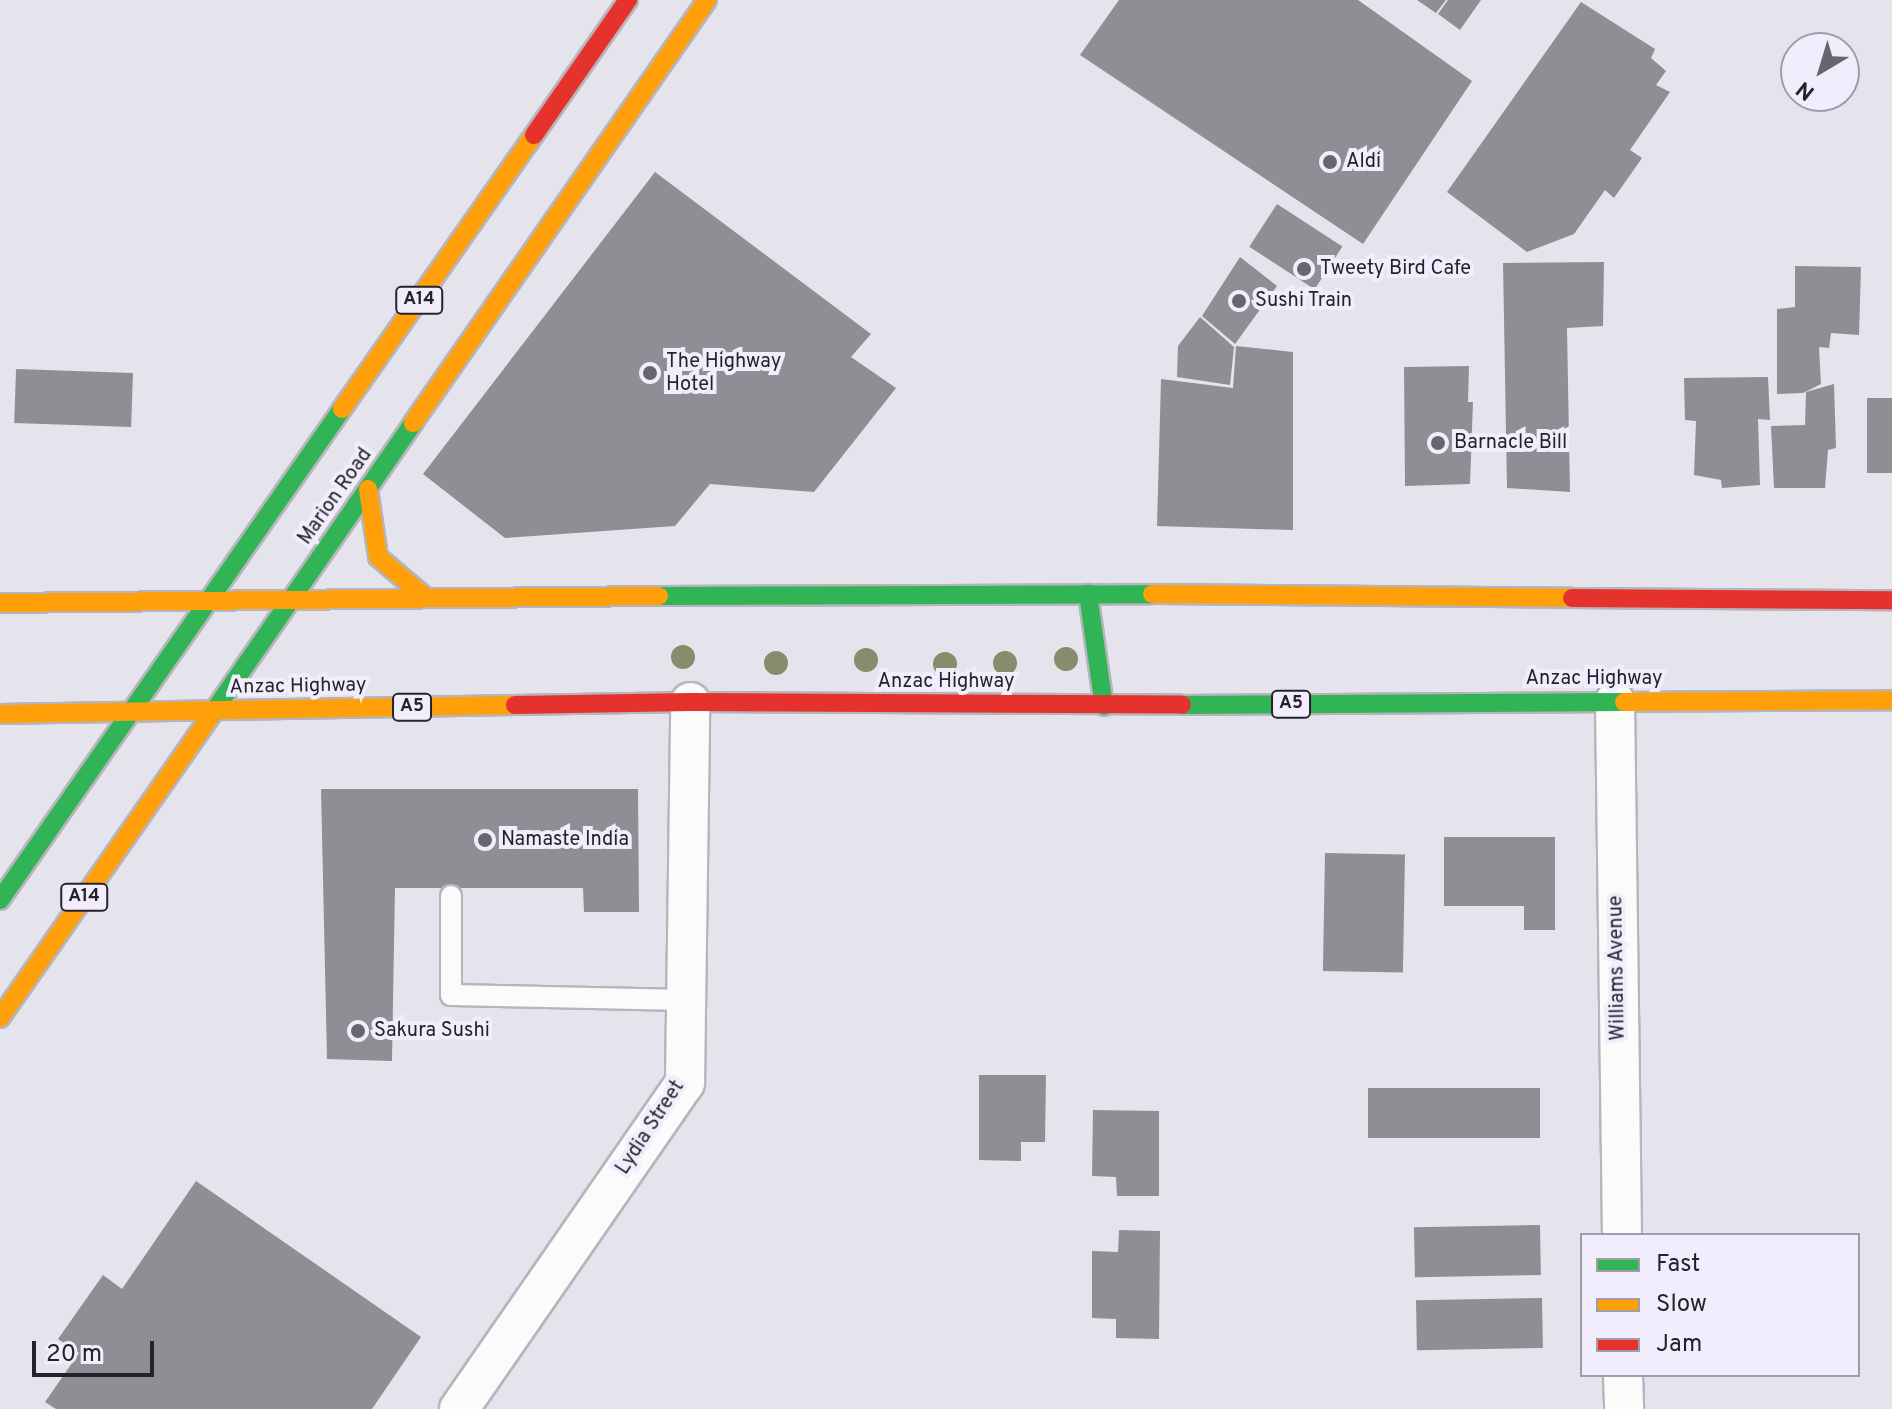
<!DOCTYPE html>
<html>
<head>
<meta charset="utf-8">
<style>
  body { margin:0 }
  #map { position:relative; width:1892px; height:1409px; overflow:hidden; background:#e5e3ec; font-family:Overpass,sans-serif }
  div>[style] { position:absolute }
  .building>* { inset:0; background:#908e94; transform-origin:0 0 }
  .roads { filter:drop-shadow(2px 0 #b6b5bb) drop-shadow(-2px 0 #b6b5bb) drop-shadow(0 2px #b6b5bb) drop-shadow(0 -2px #b6b5bb) }
  .lane>* { height:20px; margin:-10px; padding:0 10px; transform-origin:10px; border-radius:10px; background:#fbfbfc }
  .street>* { height:38px; margin:-19px; padding:0 19px; transform-origin:19px; border-radius:19px; background:#fbfbfc }
  .fast>* { height:18px; margin:-9px; padding:0 9px; transform-origin:9px; border-radius:9px; background:#30b455 }
  .slow>* { height:18px; margin:-9px; padding:0 9px; transform-origin:9px; border-radius:9px; background:#ff9f0a }
  .jam>* { height:18px; margin:-9px; padding:0 9px; transform-origin:9px; border-radius:9px; background:#e5322d }
  .trees>* { width:24px; height:24px; margin:-12px; border-radius:50%; background:#888c6a }
  .dots>* { width:22px; height:22px; translate:-50% -50%; box-sizing:border-box; border:4px solid #f2edfd; border-radius:50% }
  span { translate:-50% -50%; white-space:nowrap; text-align:center; line-height:1.15; -webkit-text-stroke:8px #f2edfd; paint-order:stroke }
  .shield-label span { padding:2px 6px; background:#f2edfd; border:2px solid; border-radius:6px; -webkit-text-stroke-width:0 }
  .shield-label { font-size:18px; color:#252329; font-weight:700 }
  .poi-label { font-size:20px; color:#252329 }
  .left { translate:0 -50%; text-align:left }
  .street-label { font-size:20px; color:#252329 }
  .legend { position:absolute; left:1580px; top:1233px; width:280px; height:144px; box-sizing:border-box; background:#f2edfd; border:2px solid #a09ca8; margin:0; padding:10px 14px; list-style:none; font-size:24px; color:#252329 }
  .legend li { display:flex; align-items:center; gap:16px; height:40px }
  .legend b { width:40px; border:2px solid #a09ca8 }
  .north { position:absolute; left:1780px; top:32px; width:80px; height:80px; box-sizing:border-box; background:#f2edfd; border:2px solid #a09ca8; border-radius:50%; rotate:218deg; font-size:22px; font-weight:700; line-height:32px; text-align:center; color:#252329 }
  .north::after { content:''; display:block; margin:auto; width:28px; height:36px; background:#68666d; clip-path:polygon(50% 0,100% 100%,50% 72%,0 100%) }
  .scale { position:absolute; left:32px; top:1341px; width:122px; height:36px; box-sizing:border-box; border:4px solid #252329; border-top:0; padding-left:10px; font-size:24px; line-height:28px; white-space:nowrap; color:#252329; -webkit-text-stroke:6px #f2edfd; paint-order:stroke }
</style>
</head>
<body>
<div id="map">
  <div class="building">
    <div style="clip-path:polygon(1119px 0,1358px 0,1472px 81px,1363px 244px,1080px 55px)"></div>
    <div style="clip-path:polygon(1417px 0,1446px 0,1436px 13px)"></div>
    <div style="clip-path:polygon(1448px 0,1481px 0,1460px 30px,1438px 14px)"></div>
    <div style="clip-path:polygon(1581px 2px,1655px 49px,1651px 58px,1666px 71px,1656px 85px,1670px 92px,1630px 150px,1642px 158px,1614px 198px,1605px 190px,1574px 234px,1527px 252px,1447px 192px)"></div>
    <div style="clip-path:polygon(655px 172px,871px 334px,851px 357px,896px 388px,814px 492px,710px 484px,675px 526px,505px 538px,423px 474px)"></div>
    <div style="left:1277px;top:204px;width:78px;height:51px;rotate:33deg"></div>
    <div style="clip-path:polygon(1240px 257px,1277px 286px,1235px 344px,1202px 316px)"></div>
    <div style="clip-path:polygon(1604px 262px,1603px 326px,1567px 328px,1570px 492px,1507px 488px,1503px 263px)"></div>
    <div style="clip-path:polygon(1795px 266px,1861px 267px,1859px 335px,1831px 333px,1829px 348px,1819px 347px,1821px 384px,1803px 393px,1777px 394px,1777px 309px,1795px 307px)"></div>
    <div style="clip-path:polygon(1200px 317px,1234px 347px,1230px 385px,1177px 377px,1178px 346px)"></div>
    <div style="clip-path:polygon(1236px 346px,1293px 352px,1293px 530px,1157px 526px,1161px 379px,1233px 388px)"></div>
    <div style="clip-path:polygon(1469px 366px,1468px 402px,1473px 402px,1470px 484px,1405px 486px,1404px 367px)"></div>
    <div style="left:133px;top:373px;width:54px;height:117px;rotate:92deg"></div>
    <div style="clip-path:polygon(1768px 377px,1770px 420px,1758px 419px,1760px 485px,1722px 488px,1721px 480px,1694px 475px,1696px 421px,1685px 420px,1684px 378px)"></div>
    <div style="clip-path:polygon(1834px 384px,1836px 448px,1828px 450px,1825px 488px,1774px 488px,1771px 426px,1805px 425px,1806px 392px)"></div>
    <div style="left:1867px;top:398px;width:25px;height:75px"></div>
    <div style="clip-path:polygon(321px 789px,638px 789px,639px 912px,584px 912px,583px 888px,395px 888px,392px 1061px,327px 1059px)"></div>
    <div style="clip-path:polygon(1444px 837px,1555px 837px,1555px 930px,1524px 930px,1524px 906px,1444px 906px)"></div>
    <div style="left:1325px;top:853px;width:80px;height:118px;rotate:1deg"></div>
    <div style="clip-path:polygon(979px 1075px,1046px 1075px,1045px 1142px,1021px 1142px,1021px 1161px,979px 1160px)"></div>
    <div style="left:1540px;top:1088px;width:50px;height:172px;rotate:90deg"></div>
    <div style="clip-path:polygon(1093px 1110px,1159px 1111px,1159px 1196px,1117px 1196px,1116px 1177px,1092px 1176px)"></div>
    <div style="clip-path:polygon(196px 1181px,421px 1337px,372px 1409px,56px 1409px,45px 1402px,79px 1353px,58px 1339px,103px 1275px,122px 1289px)"></div>
    <div style="left:1540px;top:1225px;width:50px;height:126px;rotate:89deg"></div>
    <div style="clip-path:polygon(1119px 1230px,1160px 1231px,1159px 1339px,1116px 1338px,1116px 1319px,1092px 1318px,1092px 1251px,1118px 1252px)"></div>
    <div style="left:1542px;top:1298px;width:50px;height:126px;rotate:89deg"></div>
  </div>
  <div class="roads">
    <div class="lane">
      <div style="left:451px;top:896px;width:99px;rotate:90deg"></div>
      <div style="left:451px;top:995px;width:235px;rotate:1.2deg"></div>
    </div>
    <div class="street">
      <div style="left:1615px;top:701px;width:534px;rotate:89.25deg"></div>
      <div style="left:1623px;top:1375px;width:34px;rotate:88deg"></div>
      <div style="left:459px;top:1409px;width:397px;rotate:-55.3deg"></div>
      <div style="left:685px;top:1083px;width:381px;rotate:-89.2deg"></div>
    </div>
    <div class="fast">
      <div style="left:1088px;top:594px;width:113px;rotate:81.9deg"></div>
      <div style="left:659px;top:596px;width:493px;rotate:-0.2deg"></div>
      <div style="left:1182px;top:705px;width:442px;rotate:-0.4deg"></div>
      <div style="left:209px;top:718px;width:359px;rotate:-55.3deg"></div>
      <div style="left:0;top:900px;width:598px;rotate:-55.14deg"></div>
    </div>
    <div class="slow">
      <div style="left:342px;top:409px;width:335px;rotate:-55deg"></div>
      <div style="left:413px;top:423px;width:515px;rotate:-55.2deg"></div>
      <div style="left:368px;top:489px;width:69px;rotate:81.6deg"></div>
      <div style="left:378px;top:557px;width:62px;rotate:40.4deg"></div>
      <div style="left:1152px;top:594px;width:420px;rotate:0.5deg"></div>
      <div style="left:0;top:603px;width:659px;rotate:-0.61deg"></div>
      <div style="left:1624px;top:702px;width:268px;rotate:-0.4deg"></div>
      <div style="left:0;top:714px;width:515px;rotate:-1deg"></div>
      <div style="left:0;top:1018px;width:366px;rotate:-55.1deg"></div>
    </div>
    <div class="jam">
      <div style="left:534px;top:135px;width:165px;rotate:-55.2deg"></div>
      <div style="left:1572px;top:598px;width:320px;rotate:0.4deg"></div>
      <div style="left:515px;top:705px;width:175px;rotate:-1deg"></div>
      <div style="left:690px;top:702px;width:492px;rotate:0.3deg"></div>
    </div>
  </div>
  <div class="trees">
    <div style="left:683px;top:657px"></div>
    <div style="left:1066px;top:659px"></div>
    <div style="left:866px;top:660px"></div>
    <div style="left:776px;top:663px"></div>
    <div style="left:1005px;top:663px"></div>
    <div style="left:945px;top:664px"></div>
  </div>
  <div class="dots">
    <div style="left:1330px;top:162px;background:#68666d"></div>
    <div style="left:1304px;top:269px;background:#68666d"></div>
    <div style="left:1239px;top:301px;background:#68666d"></div>
    <div style="left:650px;top:373px;background:#68666d"></div>
    <div style="left:1438px;top:443px;background:#68666d"></div>
    <div style="left:485px;top:840px;background:#68666d"></div>
    <div style="left:358px;top:1031px;background:#68666d"></div>
  </div>
  <div class="shield-label">
    <span style="left:419px;top:300px">A14</span>
    <span style="left:1291px;top:704px">A5</span>
    <span style="left:412px;top:707px">A5</span>
    <span style="left:84px;top:897px">A14</span>
  </div>
  <div class="poi-label">
    <span class="left" style="left:1346px;top:162px">Aldi</span>
    <span class="left" style="left:1320px;top:269px">Tweety Bird Cafe</span>
    <span class="left" style="left:1255px;top:301px">Sushi Train</span>
    <span class="left" style="left:666px;top:374px">The Highway<br>Hotel</span>
    <span class="left" style="left:1454px;top:443px">Barnacle Bill</span>
    <span class="left" style="left:501px;top:840px">Namaste India</span>
    <span class="left" style="left:374px;top:1031px">Sakura Sushi</span>
  </div>
  <div class="street-label">
    <span style="left:336px;top:497px;rotate:-55deg">Marion Road</span>
    <span style="left:1594px;top:679px">Anzac Highway</span>
    <span style="left:946px;top:682px">Anzac Highway</span>
    <span style="left:298px;top:687px;rotate:-1deg">Anzac Highway</span>
    <span style="left:1618px;top:968px;rotate:-91deg">Williams Avenue</span>
    <span style="left:651px;top:1128px;rotate:-57deg">Lydia Street</span>
  </div>
  <ul class="legend">
  <li><b style="height:10px;background:#30b455"></b>Fast</li>
  <li><b style="height:10px;background:#ff9f0a"></b>Slow</li>
  <li><b style="height:10px;background:#e5322d"></b>Jam</li>
  </ul>
  <div class="north">N</div>
  <div class="scale">20 m</div>
</div>
</body>
</html>
